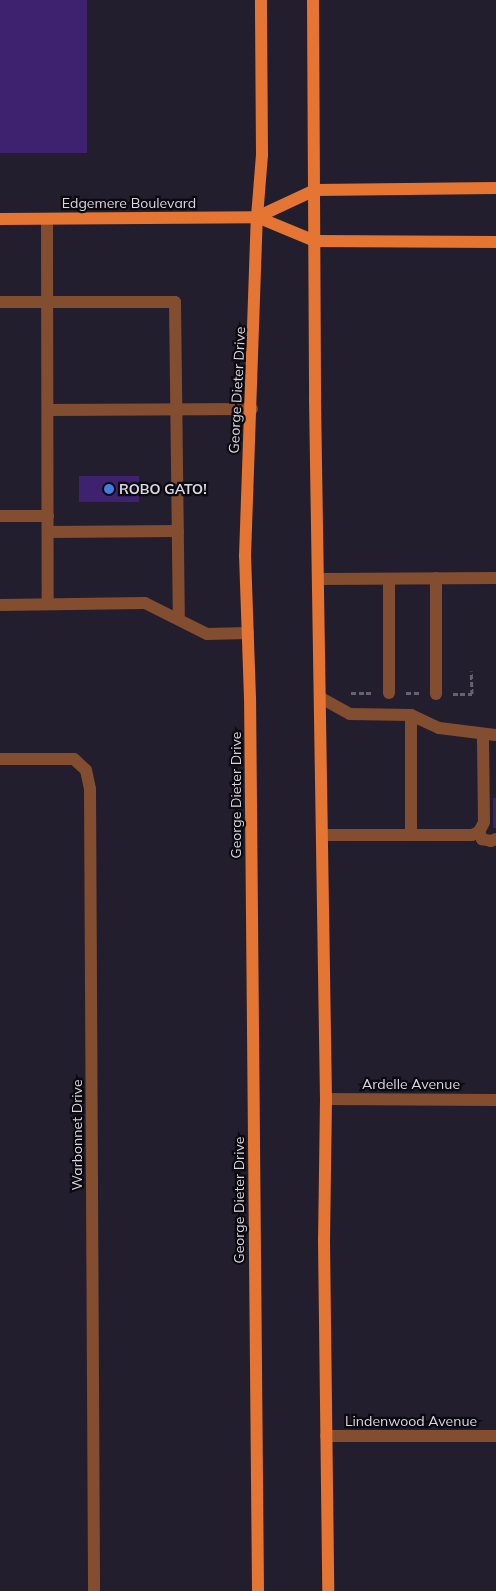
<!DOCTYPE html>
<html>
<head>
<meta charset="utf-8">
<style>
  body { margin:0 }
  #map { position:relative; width:496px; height:1591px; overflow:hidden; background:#221e2e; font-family:Mulish,sans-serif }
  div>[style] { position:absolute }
  .building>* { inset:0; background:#3e226f; transform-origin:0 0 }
  .path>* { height:3px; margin-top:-1.5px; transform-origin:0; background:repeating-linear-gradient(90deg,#666270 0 5px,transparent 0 7.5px) }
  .minor>* { height:12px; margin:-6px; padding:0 6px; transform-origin:6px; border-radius:6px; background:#834d30 }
  .major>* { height:12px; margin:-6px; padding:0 6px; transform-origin:6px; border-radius:6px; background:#e47532 }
  .dots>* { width:14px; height:14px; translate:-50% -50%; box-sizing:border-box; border:2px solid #0b0a11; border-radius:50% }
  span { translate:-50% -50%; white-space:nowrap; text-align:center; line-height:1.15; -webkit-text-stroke:4.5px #0b0a11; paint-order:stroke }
  .street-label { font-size:14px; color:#d9d6e1 }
  .poi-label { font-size:14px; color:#d9d6e1; font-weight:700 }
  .left { translate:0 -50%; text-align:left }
</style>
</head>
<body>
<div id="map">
  <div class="building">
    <div style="left:0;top:0;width:87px;height:153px"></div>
    <div style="left:79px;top:476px;width:60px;height:26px"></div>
    <div style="left:493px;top:798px;width:3px;height:30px"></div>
  </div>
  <div class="path">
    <div style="left:351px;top:693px;width:21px"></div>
    <div style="left:406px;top:693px;width:13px"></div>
    <div style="left:453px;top:694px;width:19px"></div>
    <div style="left:472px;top:694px;width:23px;rotate:-92deg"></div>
  </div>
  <div class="minor">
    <div style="left:47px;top:219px;width:385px;rotate:89.9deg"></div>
    <div style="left:0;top:302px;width:175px"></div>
    <div style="left:175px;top:302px;width:317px;rotate:89.3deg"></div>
    <div style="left:48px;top:410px;width:204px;rotate:-0.3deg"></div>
    <div style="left:0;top:516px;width:48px"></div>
    <div style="left:48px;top:532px;width:130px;rotate:-0.4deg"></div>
    <div style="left:436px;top:578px;width:116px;rotate:90deg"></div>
    <div style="left:320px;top:579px;width:176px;rotate:-0.3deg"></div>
    <div style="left:389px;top:579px;width:114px;rotate:90deg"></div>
    <div style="left:0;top:605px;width:145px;rotate:-0.8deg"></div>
    <div style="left:145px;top:603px;width:69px;rotate:26.6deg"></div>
    <div style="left:207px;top:634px;width:41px;rotate:-1.4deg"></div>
    <div style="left:321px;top:698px;width:33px;rotate:29deg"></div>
    <div style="left:350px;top:714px;width:61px;rotate:0.9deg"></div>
    <div style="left:411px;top:715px;width:31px;rotate:25deg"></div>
    <div style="left:439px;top:728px;width:57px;rotate:7deg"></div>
    <div style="left:411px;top:715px;width:120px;rotate:90deg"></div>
    <div style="left:0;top:759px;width:74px"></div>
    <div style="left:74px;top:759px;width:16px;rotate:43deg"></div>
    <div style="left:86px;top:770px;width:19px;rotate:78deg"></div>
    <div style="left:90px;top:789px;width:802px;rotate:89.71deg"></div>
    <div style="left:479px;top:832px;width:8px;rotate:67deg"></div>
    <div style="left:482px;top:839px;width:9px;rotate:13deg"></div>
    <div style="left:491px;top:841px;width:5px;rotate:-22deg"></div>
    <div style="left:323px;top:835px;width:149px"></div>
    <div style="left:472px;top:835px;width:8px;rotate:-23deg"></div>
    <div style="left:479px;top:832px;width:11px;rotate:-63deg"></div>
    <div style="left:484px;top:822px;width:87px;rotate:-90.7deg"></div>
    <div style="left:326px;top:1099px;width:170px;rotate:0.3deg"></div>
    <div style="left:326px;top:1436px;width:170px"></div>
  </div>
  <div class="major">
    <div style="left:313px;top:0;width:399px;rotate:89.7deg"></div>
    <div style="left:315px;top:399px;width:700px;rotate:89.1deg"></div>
    <div style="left:326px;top:1099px;width:141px;rotate:90.8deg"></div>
    <div style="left:324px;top:1240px;width:351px;rotate:89.3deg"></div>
    <div style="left:257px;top:217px;width:64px;rotate:-25deg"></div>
    <div style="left:315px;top:190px;width:181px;rotate:-0.6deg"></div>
    <div style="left:0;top:219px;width:257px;rotate:-0.4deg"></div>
    <div style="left:257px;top:217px;width:63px;rotate:22.5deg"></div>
    <div style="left:315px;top:241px;width:181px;rotate:0.3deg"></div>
    <div style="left:258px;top:1591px;width:893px;rotate:-90.51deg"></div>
    <div style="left:250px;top:698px;width:142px;rotate:-92deg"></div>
    <div style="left:245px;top:556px;width:339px;rotate:-88deg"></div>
    <div style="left:257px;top:217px;width:62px;rotate:-85.4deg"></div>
    <div style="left:262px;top:155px;width:155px;rotate:-90.4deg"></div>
  </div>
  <div class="dots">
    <div style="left:109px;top:489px;background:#3f7fe0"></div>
  </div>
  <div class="street-label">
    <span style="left:129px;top:203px">Edgemere Boulevard</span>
    <span style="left:237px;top:390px;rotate:-87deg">George Dieter Drive</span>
    <span style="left:236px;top:795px;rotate:-90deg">George Dieter Drive</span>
    <span style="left:411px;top:1084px">Ardelle Avenue</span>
    <span style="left:77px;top:1135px;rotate:-90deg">Warbonnet Drive</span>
    <span style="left:239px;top:1200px;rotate:-90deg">George Dieter Drive</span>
    <span style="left:411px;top:1421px">Lindenwood Avenue</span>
  </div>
  <div class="poi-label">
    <span class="left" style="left:119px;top:489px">ROBO GATO!</span>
  </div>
</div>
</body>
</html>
